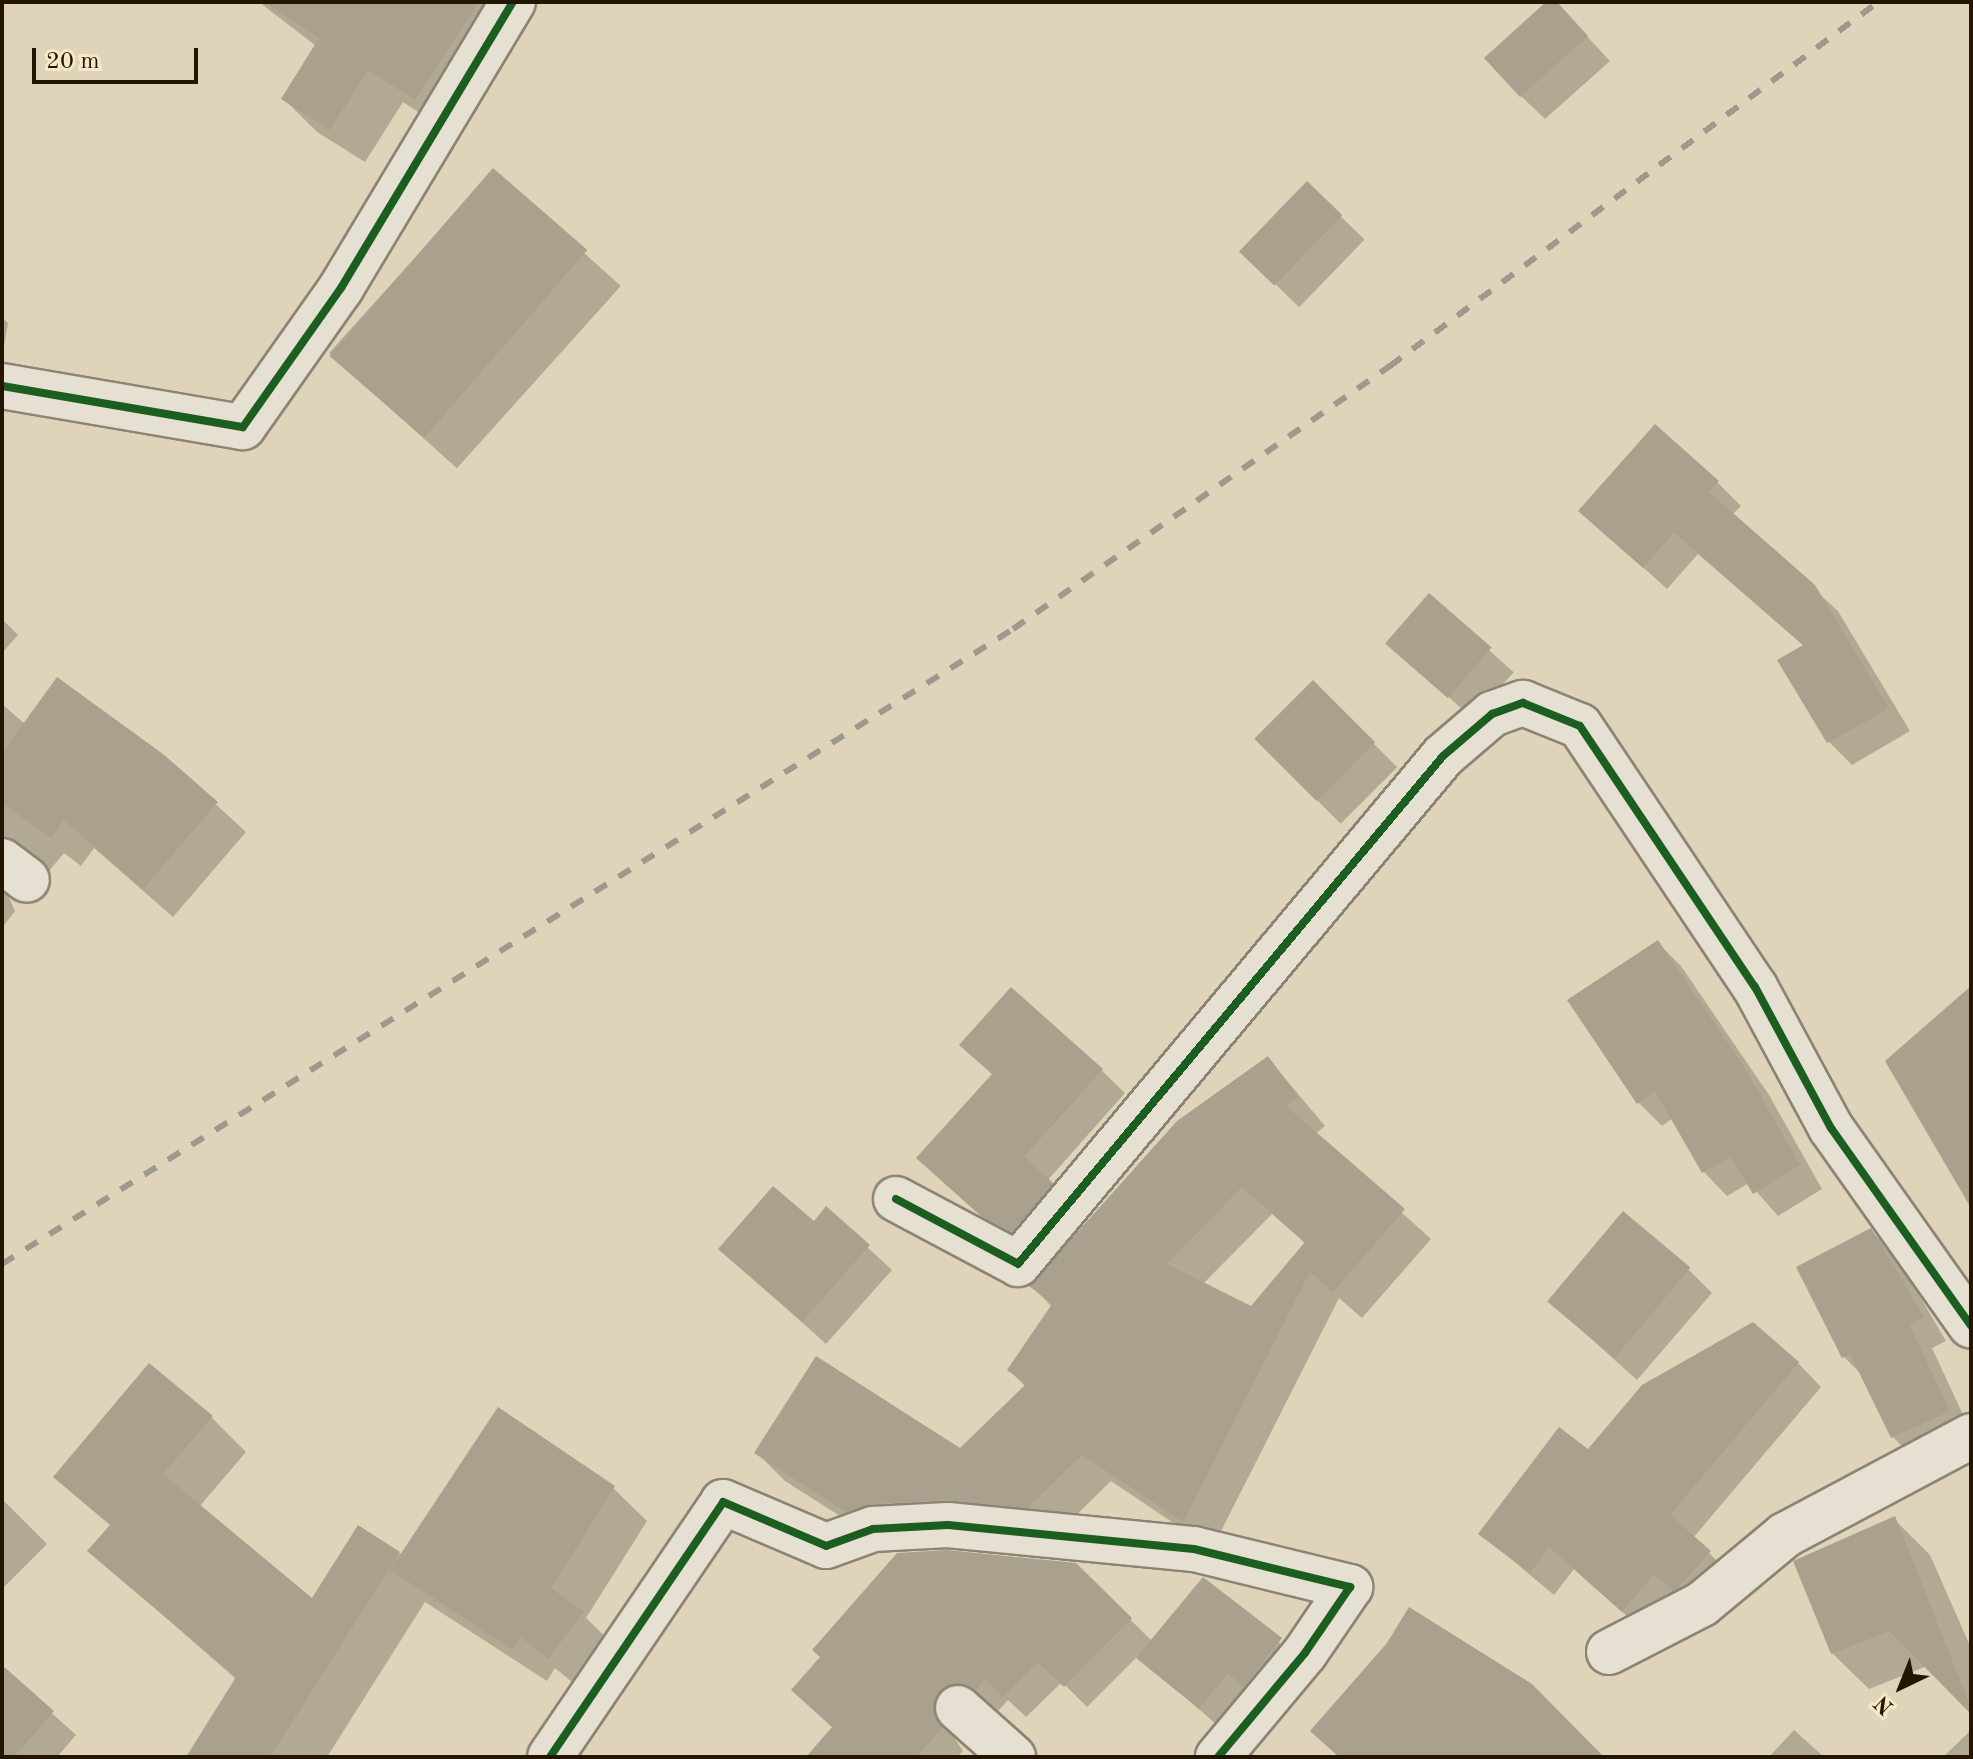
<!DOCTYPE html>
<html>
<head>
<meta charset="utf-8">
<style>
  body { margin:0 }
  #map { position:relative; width:1973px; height:1759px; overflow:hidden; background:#dfd4b9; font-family:"Old Standard TT",serif }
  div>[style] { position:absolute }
  .shadow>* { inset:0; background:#0003; transform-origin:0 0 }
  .building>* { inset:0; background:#a9a08e; transform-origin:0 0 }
  .roads { filter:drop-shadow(2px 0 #8c8473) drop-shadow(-2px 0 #8c8473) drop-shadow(0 2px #8c8473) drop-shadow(0 -2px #8c8473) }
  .minor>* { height:44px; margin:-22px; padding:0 22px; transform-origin:22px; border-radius:22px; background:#e5e0d2 }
  .rail>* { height:6px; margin-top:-3px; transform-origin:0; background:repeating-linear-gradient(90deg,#9e998d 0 14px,transparent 0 28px) }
  .cycleway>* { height:8px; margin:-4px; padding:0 4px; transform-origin:4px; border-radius:4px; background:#1b5e20 }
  span { translate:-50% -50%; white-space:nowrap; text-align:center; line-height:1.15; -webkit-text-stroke:6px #f4e8c8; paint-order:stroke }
  .frame { position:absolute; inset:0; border:4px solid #231501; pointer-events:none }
  .north { position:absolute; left:1861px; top:1647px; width:80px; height:80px; -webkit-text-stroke:6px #f4e8c8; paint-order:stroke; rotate:223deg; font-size:22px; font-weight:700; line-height:32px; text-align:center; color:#231501 }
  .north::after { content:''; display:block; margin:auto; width:28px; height:36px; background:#231501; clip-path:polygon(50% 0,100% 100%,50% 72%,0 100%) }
  .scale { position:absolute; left:32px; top:48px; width:166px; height:36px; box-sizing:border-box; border:4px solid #231501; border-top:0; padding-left:10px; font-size:24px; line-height:28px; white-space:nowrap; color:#231501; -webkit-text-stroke:6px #f4e8c8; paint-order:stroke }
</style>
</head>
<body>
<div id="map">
  <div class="shadow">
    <div style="clip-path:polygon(259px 2px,493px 2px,449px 133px,403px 102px,365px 162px,317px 132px,283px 98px,316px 46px)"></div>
    <div style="clip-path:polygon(1549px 2px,1555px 2px,1610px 61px,1545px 119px,1521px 96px)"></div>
    <div style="left:493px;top:171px;width:172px;height:245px;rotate:42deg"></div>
    <div style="left:1307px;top:184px;width:80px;height:94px;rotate:44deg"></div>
    <div style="clip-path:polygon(2px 317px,8px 323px,2px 357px)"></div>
    <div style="clip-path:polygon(1717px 482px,1741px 506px,1732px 515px,1838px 611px,1910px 731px,1852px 765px,1829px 742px,1804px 646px,1698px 554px,1667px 589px,1581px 511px)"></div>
    <div style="left:1429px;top:596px;width:114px;height:62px;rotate:42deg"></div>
    <div style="clip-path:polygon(2px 619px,18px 635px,2px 653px)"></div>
    <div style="left:1313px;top:683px;width:119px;height:80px;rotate:45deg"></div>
    <div style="clip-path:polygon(2px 704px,25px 724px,162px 755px,246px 832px,173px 917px,94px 848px,81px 866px,64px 853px,49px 871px,35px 864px,5px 889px,15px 911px,2px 928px)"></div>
    <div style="clip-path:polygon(1658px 943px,1681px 966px,1769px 1095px,1822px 1189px,1778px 1216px,1749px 1183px,1727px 1196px,1704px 1172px,1673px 1118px,1662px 1126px,1638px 1102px)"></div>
    <div style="clip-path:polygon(evenodd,1268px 1058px,1325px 1126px,1315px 1134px,1431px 1239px,1362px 1318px,1339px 1298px,1212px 1549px,1111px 1481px,1056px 1535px,876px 1539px,785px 1481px,757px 1453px,960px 1451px,1026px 1387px,1009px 1370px,1052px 1307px,1032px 1286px,1268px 1058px,1272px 1214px,1306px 1244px,1251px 1308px,1203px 1284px,1272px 1214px)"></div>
    <div style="clip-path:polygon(1101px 1070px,1125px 1093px,1047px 1181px,1075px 1208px,1007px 1239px,943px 1182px,993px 1075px)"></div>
    <div style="clip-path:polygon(826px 1209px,892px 1270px,826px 1344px,721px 1249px,814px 1224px)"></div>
    <div style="clip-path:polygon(1871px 1231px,1895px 1254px,1946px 1341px,1932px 1348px,1971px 1432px,1916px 1461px,1893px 1437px,1863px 1376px,1844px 1357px)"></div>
    <div style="clip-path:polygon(1688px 1269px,1712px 1293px,1637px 1380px,1549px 1301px)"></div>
    <div style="clip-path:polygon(1798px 1363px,1821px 1387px,1693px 1538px,1733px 1576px,1647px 1634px,1574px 1569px,1554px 1595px,1481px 1534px,1589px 1452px)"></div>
    <div style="clip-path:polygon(211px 1417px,246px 1452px,199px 1507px,312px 1601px,399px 1554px,613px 1488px,647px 1521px,586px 1618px,616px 1647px,583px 1691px,555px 1668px,547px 1681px,425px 1602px,327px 1757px,188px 1757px,237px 1680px,90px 1551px)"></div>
    <div style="clip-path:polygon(2px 1499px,47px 1544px,2px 1589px)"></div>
    <div style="clip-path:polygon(1894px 1519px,1930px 1555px,1971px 1648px,1971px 1711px,1927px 1666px,1869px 1689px,1832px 1653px)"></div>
    <div style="clip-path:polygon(1075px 1565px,1152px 1641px,1203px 1580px,1304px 1663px,1224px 1731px,1138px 1656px,1087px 1707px,1062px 1682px,1026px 1717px,1008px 1700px,998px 1711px,986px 1704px,961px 1712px,955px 1739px,963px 1751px,957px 1757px,809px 1757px,833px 1728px,794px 1690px)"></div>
    <div style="clip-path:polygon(2px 1668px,76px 1735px,57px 1757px,2px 1756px)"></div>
    <div style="clip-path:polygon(1794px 1730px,1824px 1757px,1769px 1757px)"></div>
    <div style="clip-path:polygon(1971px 1730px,1971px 1757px,1943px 1757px)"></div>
  </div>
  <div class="building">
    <div style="clip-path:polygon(264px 2px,479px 2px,415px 100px,368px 70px,330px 130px,281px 99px,319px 38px)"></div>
    <div style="clip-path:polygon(1546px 2px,1557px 2px,1588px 36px,1520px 97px,1484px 58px)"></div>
    <div style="left:493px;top:168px;width:125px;height:249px;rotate:41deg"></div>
    <div style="left:1307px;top:181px;width:49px;height:98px;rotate:44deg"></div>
    <div style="clip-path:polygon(1655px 424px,1719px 481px,1709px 492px,1815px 585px,1888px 707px,1881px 713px,1827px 743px,1777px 660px,1803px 645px,1674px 532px,1643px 568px,1578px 511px)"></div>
    <div style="left:1429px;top:593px;width:83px;height:67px;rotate:41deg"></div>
    <div style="clip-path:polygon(57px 677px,163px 754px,218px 802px,143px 889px,64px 820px,51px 838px,2px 803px,2px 753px)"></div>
    <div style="left:1313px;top:680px;width:88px;height:83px;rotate:45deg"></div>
    <div style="clip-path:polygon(1658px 940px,1746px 1070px,1800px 1165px,1753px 1194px,1731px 1157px,1702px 1173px,1655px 1091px,1637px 1104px,1567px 1000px)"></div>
    <div style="clip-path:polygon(1971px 986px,1971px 1208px,1885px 1061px)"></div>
    <div style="clip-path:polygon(1011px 987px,1103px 1069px,1024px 1157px,1053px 1183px,1012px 1232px,981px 1216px,916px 1158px,992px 1074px,959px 1045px)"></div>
    <div style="clip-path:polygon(evenodd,1268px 1056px,1298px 1097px,1286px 1106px,1405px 1209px,1333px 1292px,1310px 1272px,1183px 1522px,1082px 1455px,1027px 1508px,947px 1500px,872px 1504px,846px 1512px,754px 1453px,816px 1356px,960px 1448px,1026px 1384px,1007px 1370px,1052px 1304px,1029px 1286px,1177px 1121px,1268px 1056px,1242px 1187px,1305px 1242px,1251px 1306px,1167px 1264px,1242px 1187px)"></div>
    <div style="clip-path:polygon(773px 1186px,814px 1221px,826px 1206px,870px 1245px,802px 1322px,718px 1249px)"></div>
    <div style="left:1623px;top:1211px;width:88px;height:118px;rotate:40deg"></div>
    <div style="clip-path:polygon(1871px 1228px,1924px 1317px,1909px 1324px,1950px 1411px,1891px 1438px,1850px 1354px,1842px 1358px,1796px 1267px)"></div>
    <div style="clip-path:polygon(1753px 1322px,1799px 1362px,1670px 1515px,1711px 1551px,1678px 1588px,1673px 1591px,1654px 1574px,1622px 1612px,1549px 1547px,1530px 1573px,1478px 1534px,1559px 1427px,1588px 1449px,1642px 1385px)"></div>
    <div style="clip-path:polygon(149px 1363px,213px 1416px,163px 1474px,312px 1598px,358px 1525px,400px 1552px,270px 1757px,186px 1757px,236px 1677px,87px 1551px,110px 1525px,53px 1477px)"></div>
    <div style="clip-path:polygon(498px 1407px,615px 1486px,551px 1588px,584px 1612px,548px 1659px,521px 1637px,513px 1650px,390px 1570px)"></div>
    <div style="clip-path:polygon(1895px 1516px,1971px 1708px,1971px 1714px,1889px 1631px,1831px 1654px,1793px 1561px)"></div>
    <div style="clip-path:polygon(947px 1550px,1076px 1563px,1132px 1618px,1064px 1687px,1038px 1662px,1003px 1697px,985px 1679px,976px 1690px,949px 1685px,933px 1704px,942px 1728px,916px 1757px,806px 1757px,832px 1727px,791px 1690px,820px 1657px,812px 1650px,897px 1553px)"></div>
    <div style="clip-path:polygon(1203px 1577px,1282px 1638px,1243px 1687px,1228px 1673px,1199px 1709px,1136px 1658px)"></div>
    <div style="clip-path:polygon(1409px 1607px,1532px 1684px,1604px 1757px,1339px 1757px,1310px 1731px,1387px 1643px)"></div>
    <div style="clip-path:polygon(2px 1665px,54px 1711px,14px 1757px,2px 1757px)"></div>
  </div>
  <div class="roads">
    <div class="minor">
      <div style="left:2px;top:386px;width:244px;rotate:9.7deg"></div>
      <div style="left:243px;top:427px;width:170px;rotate:-54.8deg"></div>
      <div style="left:341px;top:288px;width:334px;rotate:-59deg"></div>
      <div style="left:2px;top:861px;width:31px;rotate:37deg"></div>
      <div style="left:896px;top:1199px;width:138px;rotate:28deg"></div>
      <div style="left:1018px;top:1264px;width:662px;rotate:-50.08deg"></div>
      <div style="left:1443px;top:756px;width:65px;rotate:-40.6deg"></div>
      <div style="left:1492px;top:714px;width:33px;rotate:-20deg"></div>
      <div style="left:1523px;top:703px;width:61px;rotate:22deg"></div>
      <div style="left:1580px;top:726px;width:314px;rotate:56.2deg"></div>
      <div style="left:1755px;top:987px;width:160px;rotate:61.7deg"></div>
      <div style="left:1831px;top:1128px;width:242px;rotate:54.7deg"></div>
      <div style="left:1609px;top:1652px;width:105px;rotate:-27.3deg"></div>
      <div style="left:1702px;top:1604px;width:108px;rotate:-39.7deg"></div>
      <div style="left:1785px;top:1535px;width:211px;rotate:-28deg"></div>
      <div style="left:958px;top:1708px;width:74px;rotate:41.7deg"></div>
      <div style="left:550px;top:1757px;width:308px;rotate:-55.8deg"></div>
      <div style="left:723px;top:1502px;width:112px;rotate:23.1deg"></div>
      <div style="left:826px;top:1546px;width:50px;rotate:-19.9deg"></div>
      <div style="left:873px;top:1529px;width:75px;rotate:-3.1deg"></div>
      <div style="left:948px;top:1525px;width:247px;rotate:5.6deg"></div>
      <div style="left:1194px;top:1549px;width:161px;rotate:13.7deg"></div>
      <div style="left:1350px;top:1587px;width:80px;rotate:124.3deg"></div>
      <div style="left:1305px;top:1653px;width:136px;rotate:129.9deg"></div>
    </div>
  </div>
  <div class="rail">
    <div style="left:2px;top:1264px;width:1194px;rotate:-32.13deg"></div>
    <div style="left:1013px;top:629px;width:460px;rotate:-34.9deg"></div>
    <div style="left:1390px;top:366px;width:609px;rotate:-36.72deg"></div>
  </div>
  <div class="cycleway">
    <div style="left:2px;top:386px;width:244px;rotate:9.7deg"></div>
    <div style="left:243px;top:427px;width:170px;rotate:-54.8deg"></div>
    <div style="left:341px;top:288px;width:334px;rotate:-59deg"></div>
    <div style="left:896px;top:1199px;width:138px;rotate:28deg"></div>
    <div style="left:1018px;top:1264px;width:662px;rotate:-50.08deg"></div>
    <div style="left:1443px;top:756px;width:65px;rotate:-40.6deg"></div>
    <div style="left:1492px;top:714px;width:33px;rotate:-20deg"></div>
    <div style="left:1523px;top:703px;width:61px;rotate:22deg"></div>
    <div style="left:1580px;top:726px;width:314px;rotate:56.2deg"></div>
    <div style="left:1755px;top:987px;width:160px;rotate:61.7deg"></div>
    <div style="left:1831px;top:1128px;width:242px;rotate:54.7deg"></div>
    <div style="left:550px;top:1757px;width:308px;rotate:-55.8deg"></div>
    <div style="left:723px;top:1502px;width:112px;rotate:23.1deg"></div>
    <div style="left:826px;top:1546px;width:50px;rotate:-19.9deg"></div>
    <div style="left:873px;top:1529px;width:75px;rotate:-3.1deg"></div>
    <div style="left:948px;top:1525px;width:247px;rotate:5.6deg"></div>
    <div style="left:1194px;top:1549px;width:161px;rotate:13.7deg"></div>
    <div style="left:1350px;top:1587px;width:80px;rotate:124.3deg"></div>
    <div style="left:1305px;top:1653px;width:136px;rotate:129.9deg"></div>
  </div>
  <div class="frame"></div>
  <div class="north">N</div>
  <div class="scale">20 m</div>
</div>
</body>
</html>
